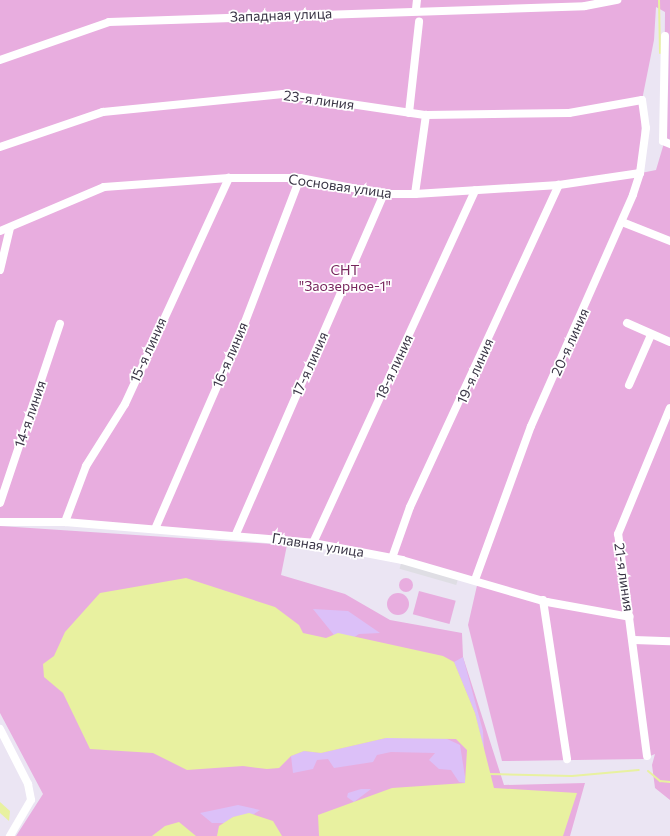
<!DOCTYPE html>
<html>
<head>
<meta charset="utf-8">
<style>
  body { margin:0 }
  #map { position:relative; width:670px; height:836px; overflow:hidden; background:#ebe5f3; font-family:Commissioner,sans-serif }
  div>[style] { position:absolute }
  .green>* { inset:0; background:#e8addf; transform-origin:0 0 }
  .round { border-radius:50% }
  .sand>* { inset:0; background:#dcc0f8 }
  .parking>* { inset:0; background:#dfdee4; transform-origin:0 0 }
  .water>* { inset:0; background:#e8f1a0 }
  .stream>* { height:2px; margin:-1px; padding:0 1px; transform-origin:1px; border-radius:1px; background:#e8f1a0 }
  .street>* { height:8px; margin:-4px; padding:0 4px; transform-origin:4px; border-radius:4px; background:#fff }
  span { translate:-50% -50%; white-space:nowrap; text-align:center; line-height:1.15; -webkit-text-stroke:3.5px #fff; paint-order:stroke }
  .street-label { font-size:14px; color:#3a3546 }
  .park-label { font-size:14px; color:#78275e }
</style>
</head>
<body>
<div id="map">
  <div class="green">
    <div style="clip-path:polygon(evenodd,0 0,670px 0,670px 800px,655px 788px,652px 765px,655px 754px,643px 759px,502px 761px,468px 625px,478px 581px,392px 558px,236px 534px,0 522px,0 0,656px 7px,665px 12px,664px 143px,656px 170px,641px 173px,642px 100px,654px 40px,656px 7px)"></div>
    <div style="clip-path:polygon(0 526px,287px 545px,281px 575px,345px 594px,390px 620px,462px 633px,463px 657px,504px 785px,585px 783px,570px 836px,16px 836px,43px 794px,0 713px)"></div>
    <div class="round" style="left:399px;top:578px;width:14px;height:14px"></div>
    <div style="left:419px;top:591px;width:38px;height:24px;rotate:15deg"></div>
    <div class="round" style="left:387px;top:593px;width:22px;height:22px"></div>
  </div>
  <div class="sand">
    <div style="clip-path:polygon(313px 609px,348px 611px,380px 633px,359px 634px,353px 638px,334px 635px)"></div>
    <div style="clip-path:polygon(463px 657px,483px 731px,484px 751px,475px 713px,454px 662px)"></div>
    <div style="clip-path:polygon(386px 738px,445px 738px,460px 745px,466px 783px,459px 782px,451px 770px,439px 769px,429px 760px,435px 753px,391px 752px,377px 755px,373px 762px,334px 768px,328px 759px,317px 760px,313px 769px,293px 773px,291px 756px,304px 751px,321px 753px)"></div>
    <div style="clip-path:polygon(361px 789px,371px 789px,354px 802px,347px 797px,348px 793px)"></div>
    <div style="clip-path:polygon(238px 805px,260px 810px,254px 814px,233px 817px,225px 823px,212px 823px,200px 813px)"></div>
  </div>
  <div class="parking">
    <div style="left:402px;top:560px;width:59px;height:9px;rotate:16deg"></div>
  </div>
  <div class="water">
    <div style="clip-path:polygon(186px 578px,275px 607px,299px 625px,303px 633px,326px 638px,338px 633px,443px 656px,454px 662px,475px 713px,494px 788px,577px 793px,563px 836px,319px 836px,318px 815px,392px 788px,465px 783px,467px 750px,456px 739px,386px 738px,321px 753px,304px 751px,291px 756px,279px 768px,267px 769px,243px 766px,187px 770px,153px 753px,90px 749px,63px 693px,44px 677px,43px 664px,54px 656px,65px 632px,100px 593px)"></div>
    <div style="clip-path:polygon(0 802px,10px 811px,9px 821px,0 813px)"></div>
    <div style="clip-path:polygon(249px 813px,273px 821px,282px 836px,217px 836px,219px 826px,233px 817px)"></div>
    <div style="clip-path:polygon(179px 822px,196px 836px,152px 836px,165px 826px)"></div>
  </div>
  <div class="stream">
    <div style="left:659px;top:0;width:53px;rotate:88.9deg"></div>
    <div style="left:648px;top:771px;width:16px;rotate:40deg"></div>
    <div style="left:660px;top:781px;width:10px;rotate:6deg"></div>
    <div style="left:489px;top:774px;width:83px;rotate:1.4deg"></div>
    <div style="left:572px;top:776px;width:67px;rotate:-5.1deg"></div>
  </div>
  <div class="street">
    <div style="left:416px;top:9px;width:9px;rotate:-84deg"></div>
    <div style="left:665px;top:36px;width:105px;rotate:91.1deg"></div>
    <div style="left:663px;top:141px;width:8px;rotate:23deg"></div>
    <div style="left:0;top:60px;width:115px;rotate:-19.2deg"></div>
    <div style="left:109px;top:22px;width:476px;rotate:-1.9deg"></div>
    <div style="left:585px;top:6px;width:33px;rotate:-11deg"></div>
    <div style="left:409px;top:113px;width:92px;rotate:-83.7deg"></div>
    <div style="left:0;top:147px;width:109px;rotate:-18.8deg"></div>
    <div style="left:103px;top:112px;width:181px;rotate:-5.7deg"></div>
    <div style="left:283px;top:94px;width:145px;rotate:8.4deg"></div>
    <div style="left:426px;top:115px;width:143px;rotate:-0.8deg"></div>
    <div style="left:569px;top:113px;width:74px;rotate:-10.1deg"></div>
    <div style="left:642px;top:100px;width:28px;rotate:82deg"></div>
    <div style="left:646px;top:128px;width:45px;rotate:97.6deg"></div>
    <div style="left:640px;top:173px;width:23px;rotate:108deg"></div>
    <div style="left:633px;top:195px;width:253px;rotate:113.8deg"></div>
    <div style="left:531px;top:426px;width:164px;rotate:110deg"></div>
    <div style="left:415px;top:194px;width:80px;rotate:-82.1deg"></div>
    <div style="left:622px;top:222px;width:52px;rotate:21.6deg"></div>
    <div style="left:0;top:231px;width:113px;rotate:-22.9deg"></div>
    <div style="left:104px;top:187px;width:125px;rotate:-4.1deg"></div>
    <div style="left:229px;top:178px;width:71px"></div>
    <div style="left:300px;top:178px;width:86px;rotate:10.8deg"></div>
    <div style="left:384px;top:194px;width:31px"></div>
    <div style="left:415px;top:194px;width:144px;rotate:-3.6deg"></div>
    <div style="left:559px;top:185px;width:82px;rotate:-8.4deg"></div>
    <div style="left:0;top:270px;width:43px;rotate:-76.6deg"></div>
    <div style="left:627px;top:323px;width:47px;rotate:23.8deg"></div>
    <div style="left:629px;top:385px;width:55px;rotate:-66.3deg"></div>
    <div style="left:0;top:503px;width:189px;rotate:-71.5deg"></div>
    <div style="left:0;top:522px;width:65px"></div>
    <div style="left:65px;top:522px;width:249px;rotate:4.8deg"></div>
    <div style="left:313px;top:543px;width:91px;rotate:10.8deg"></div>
    <div style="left:402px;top:560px;width:151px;rotate:16.2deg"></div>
    <div style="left:547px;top:602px;width:84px;rotate:10.2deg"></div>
    <div style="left:65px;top:522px;width:60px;rotate:-69.4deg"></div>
    <div style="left:86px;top:466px;width:73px;rotate:-57.8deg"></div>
    <div style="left:125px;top:404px;width:249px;rotate:-65.3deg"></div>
    <div style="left:155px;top:529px;width:226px;rotate:-66.5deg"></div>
    <div style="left:245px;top:322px;width:154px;rotate:-69.1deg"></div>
    <div style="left:236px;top:534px;width:371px;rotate:-66.5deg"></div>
    <div style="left:313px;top:543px;width:388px;rotate:-65.3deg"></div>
    <div style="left:392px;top:558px;width:54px;rotate:-70.6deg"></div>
    <div style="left:410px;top:507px;width:355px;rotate:-65.2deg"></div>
    <div style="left:543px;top:600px;width:161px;rotate:81.4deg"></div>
    <div style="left:634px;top:640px;width:36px;rotate:2deg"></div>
    <div style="left:0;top:729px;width:62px;rotate:63deg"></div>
    <div style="left:28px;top:784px;width:16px;rotate:79deg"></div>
    <div style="left:31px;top:800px;width:42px;rotate:120.3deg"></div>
    <div style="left:647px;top:756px;width:224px;rotate:-97.4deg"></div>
    <div style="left:618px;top:534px;width:136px;rotate:-67.6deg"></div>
  </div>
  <div class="street-label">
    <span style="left:281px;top:15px;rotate:-2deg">Западная улица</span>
    <span style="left:319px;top:100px;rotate:8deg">23-я линия</span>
    <span style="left:340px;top:186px;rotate:8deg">Сосновая улица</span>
    <span style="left:570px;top:342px;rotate:-66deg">20-я линия</span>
    <span style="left:148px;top:350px;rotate:-66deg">15-я линия</span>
    <span style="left:230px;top:355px;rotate:-67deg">16-я линия</span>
    <span style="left:310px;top:364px;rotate:-66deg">17-я линия</span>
    <span style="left:394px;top:367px;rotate:-65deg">18-я линия</span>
    <span style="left:475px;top:371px;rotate:-66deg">19-я линия</span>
    <span style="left:30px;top:414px;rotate:-71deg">14-я линия</span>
    <span style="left:318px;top:545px;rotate:9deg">Главная улица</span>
    <span style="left:624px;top:577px;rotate:82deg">21-я линия</span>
  </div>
  <div class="park-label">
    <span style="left:345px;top:278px">СНТ<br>"Заозерное-1"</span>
  </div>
</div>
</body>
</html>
